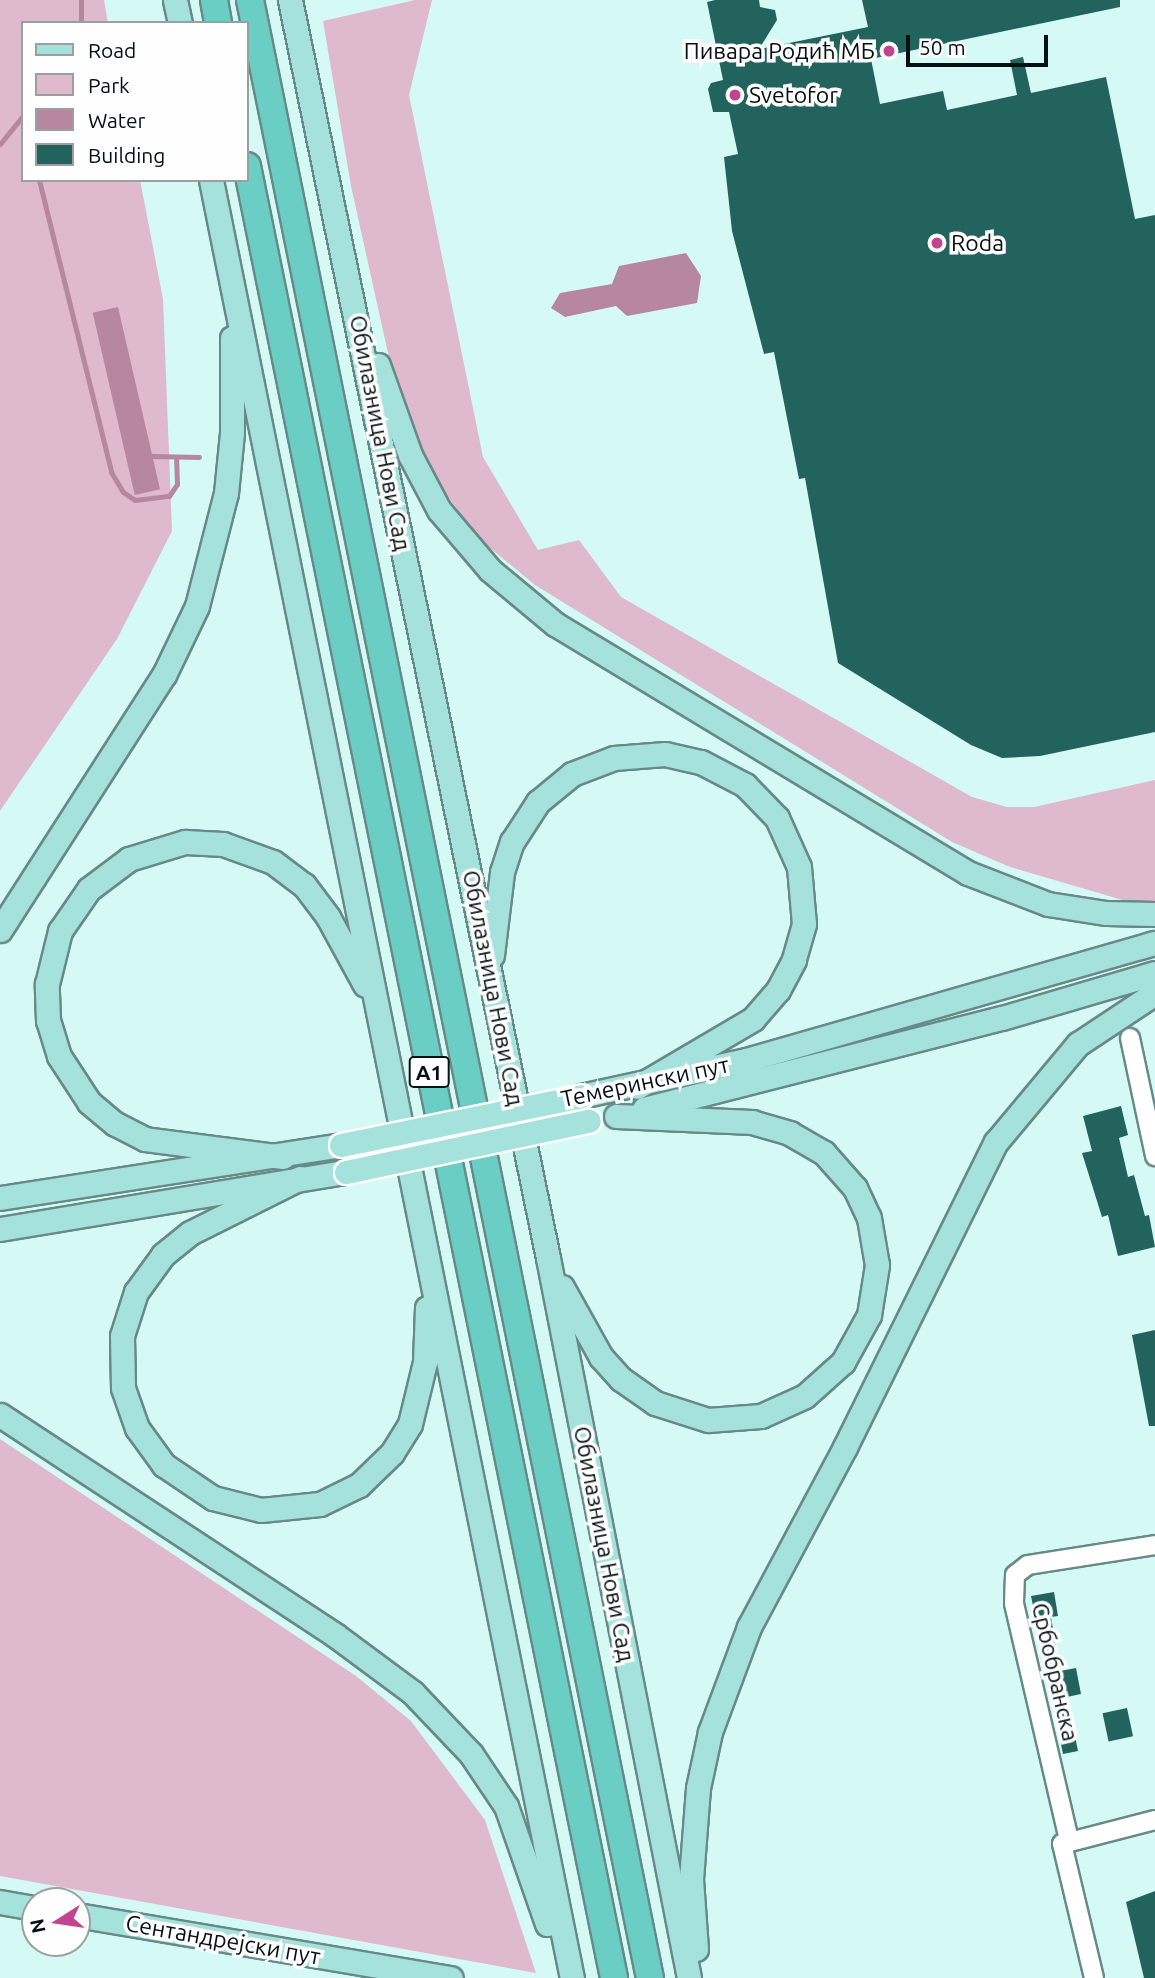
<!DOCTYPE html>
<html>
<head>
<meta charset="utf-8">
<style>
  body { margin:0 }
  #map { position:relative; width:1155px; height:1978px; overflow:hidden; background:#d5faf6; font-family:Ubuntu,sans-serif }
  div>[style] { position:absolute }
  .green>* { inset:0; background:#dfb9cc }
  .water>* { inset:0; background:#b6879e; transform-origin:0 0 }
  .stream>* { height:5px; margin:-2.5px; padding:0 2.5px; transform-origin:2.5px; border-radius:2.5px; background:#b6879e }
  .building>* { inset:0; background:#23635e; transform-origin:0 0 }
  .roads { filter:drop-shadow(2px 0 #688a87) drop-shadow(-2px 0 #688a87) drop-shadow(0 2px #688a87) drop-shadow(0 -2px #688a87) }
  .minor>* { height:18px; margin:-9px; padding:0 9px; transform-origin:9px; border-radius:9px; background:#fff }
  .major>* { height:23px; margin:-11.5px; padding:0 11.5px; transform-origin:11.5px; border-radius:11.5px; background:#a6e2dc }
  .highway>* { height:26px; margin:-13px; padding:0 13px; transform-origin:13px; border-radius:13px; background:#6bcec5 }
  .bridges { filter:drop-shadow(2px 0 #fff) drop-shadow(-2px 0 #fff) drop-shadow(0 2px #fff) drop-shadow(0 -2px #fff) }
  .major-bridge>* { height:23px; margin:-11.5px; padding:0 11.5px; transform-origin:11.5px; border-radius:11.5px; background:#a6e2dc }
  .dots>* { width:19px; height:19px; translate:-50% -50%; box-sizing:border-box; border:4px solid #fefefe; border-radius:50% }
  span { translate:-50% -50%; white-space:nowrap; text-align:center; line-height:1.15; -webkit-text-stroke:7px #fefefe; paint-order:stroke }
  .shield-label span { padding:2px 5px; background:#fefefe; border:2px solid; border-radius:5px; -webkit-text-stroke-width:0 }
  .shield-label { font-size:21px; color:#051110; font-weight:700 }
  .poi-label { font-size:23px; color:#051110 }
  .right { translate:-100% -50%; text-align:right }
  .left { translate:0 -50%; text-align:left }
  .street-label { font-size:23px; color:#051110 }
  .legend { position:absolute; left:21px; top:21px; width:228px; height:161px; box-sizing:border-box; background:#fefefe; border:2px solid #9a9f9f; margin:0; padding:9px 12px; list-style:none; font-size:21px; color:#051110 }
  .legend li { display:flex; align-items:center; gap:14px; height:35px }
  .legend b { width:35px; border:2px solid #9a9f9f }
  .north { position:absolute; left:21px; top:1887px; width:70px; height:70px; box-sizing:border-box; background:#fefefe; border:2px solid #9a9f9f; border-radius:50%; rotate:258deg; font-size:19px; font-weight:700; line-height:28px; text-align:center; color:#051110 }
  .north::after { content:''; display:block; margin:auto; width:24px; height:32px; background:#c2438e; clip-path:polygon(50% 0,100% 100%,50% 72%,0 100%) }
  .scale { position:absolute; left:906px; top:35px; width:142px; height:32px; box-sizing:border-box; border:4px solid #051110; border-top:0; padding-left:9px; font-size:21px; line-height:24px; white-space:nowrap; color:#051110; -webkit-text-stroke:5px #fefefe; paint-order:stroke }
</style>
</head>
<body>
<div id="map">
  <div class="green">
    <div style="clip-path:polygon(0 0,104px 0,108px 23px,23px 23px,23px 180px,140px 180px,163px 299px,172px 531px,117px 639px,0 811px)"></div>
    <div style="clip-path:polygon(415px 0,432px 0,409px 95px,483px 457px,538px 550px,579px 540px,621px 597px,972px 797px,1007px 807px,1034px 807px,1155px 780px,1155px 901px,1129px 902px,1092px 891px,1010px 867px,952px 842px,535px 585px,478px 538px,429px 471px,390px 362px,351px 186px,323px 21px)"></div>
    <div style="clip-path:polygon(0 1439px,356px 1676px,411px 1721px,485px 1820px,536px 1973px,0 1876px)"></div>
  </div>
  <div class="water">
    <div style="clip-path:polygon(686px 253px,701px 276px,697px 303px,627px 316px,616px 306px,565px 317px,551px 308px,560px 293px,612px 284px,619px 266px)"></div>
    <div style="left:118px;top:307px;width:187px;height:26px;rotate:77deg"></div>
  </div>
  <div class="stream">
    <div style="left:81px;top:23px;width:23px;rotate:-90deg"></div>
    <div style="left:0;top:144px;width:36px;rotate:-51deg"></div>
    <div style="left:39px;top:180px;width:301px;rotate:76.1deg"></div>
    <div style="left:111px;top:472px;width:23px;rotate:59deg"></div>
    <div style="left:123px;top:492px;width:14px;rotate:34deg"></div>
    <div style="left:135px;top:500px;width:34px;rotate:-7deg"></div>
    <div style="left:169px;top:496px;width:14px;rotate:-56deg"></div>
    <div style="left:177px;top:484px;width:27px;rotate:-92deg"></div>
    <div style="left:152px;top:456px;width:47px;rotate:1.2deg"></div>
  </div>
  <div class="building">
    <div style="clip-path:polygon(715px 0,759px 0,760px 7px,775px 10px,777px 20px,759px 49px,868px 27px,862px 0,1120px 0,1120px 7px,871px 59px,880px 104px,943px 91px,947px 110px,1017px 95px,1010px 60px,1023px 57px,1031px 93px,1106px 77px,1135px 219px,1155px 215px,1155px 732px,1040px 756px,1002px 758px,971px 745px,838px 663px,805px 478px,799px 479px,774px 352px,764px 354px,732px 231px,724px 157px,738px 154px,729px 112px,713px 112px,708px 89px,711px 83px,723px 80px,707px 2px)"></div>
    <div style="clip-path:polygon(1121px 1106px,1128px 1135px,1119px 1138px,1128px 1177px,1134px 1175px,1145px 1216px,1149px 1215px,1155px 1247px,1118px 1256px,1108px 1215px,1102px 1217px,1082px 1153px,1092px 1151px,1083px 1116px)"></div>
    <div style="clip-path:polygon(1155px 1330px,1155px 1426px,1149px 1426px,1132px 1335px)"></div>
    <div style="clip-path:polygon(1054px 1592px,1058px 1616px,1051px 1617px,1060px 1671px,1076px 1668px,1081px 1694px,1067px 1697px,1078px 1751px,1063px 1754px,1031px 1596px)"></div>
    <div style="left:1127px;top:1708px;width:29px;height:25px;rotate:78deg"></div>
    <div style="clip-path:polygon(1155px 1891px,1155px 1978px,1144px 1978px,1126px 1902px)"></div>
  </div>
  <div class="roads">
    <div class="minor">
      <div style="left:1130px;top:1038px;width:121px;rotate:78deg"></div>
      <div style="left:1069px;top:1840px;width:243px;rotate:-103.1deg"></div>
      <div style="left:1014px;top:1603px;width:28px;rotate:-88deg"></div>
      <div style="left:1015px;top:1575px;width:16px;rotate:-38deg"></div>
      <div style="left:1028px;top:1565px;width:129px;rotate:-8.9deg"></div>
      <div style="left:1094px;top:1978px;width:138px;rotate:-103.4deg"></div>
      <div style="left:1062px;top:1844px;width:96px;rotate:-14.5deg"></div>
    </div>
    <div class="major">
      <div style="left:175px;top:0;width:24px;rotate:78deg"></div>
      <div style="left:290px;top:0;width:1284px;rotate:78.41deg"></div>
      <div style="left:548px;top:1258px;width:734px;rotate:78.92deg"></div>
      <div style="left:211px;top:180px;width:1834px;rotate:78.65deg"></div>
      <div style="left:378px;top:365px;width:96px;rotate:70.4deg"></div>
      <div style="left:410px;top:455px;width:62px;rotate:62.2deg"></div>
      <div style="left:439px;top:510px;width:79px;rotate:49.6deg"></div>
      <div style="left:490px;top:570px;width:85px;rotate:39.7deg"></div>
      <div style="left:555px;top:624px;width:482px;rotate:31.1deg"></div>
      <div style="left:968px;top:873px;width:86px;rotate:21.2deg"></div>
      <div style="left:1048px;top:904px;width:59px;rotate:8.8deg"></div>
      <div style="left:1106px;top:913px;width:49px;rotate:1.2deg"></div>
      <div style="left:0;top:930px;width:303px;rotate:-57.3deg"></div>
      <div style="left:164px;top:675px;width:76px;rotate:-64.4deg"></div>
      <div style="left:197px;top:606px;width:117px;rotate:-75.6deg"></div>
      <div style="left:226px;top:493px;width:60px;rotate:-84.3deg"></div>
      <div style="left:232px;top:433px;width:95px;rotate:-90deg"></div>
      <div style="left:492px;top:955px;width:84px;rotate:-83.1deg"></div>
      <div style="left:502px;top:872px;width:32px;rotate:-72deg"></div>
      <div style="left:512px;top:842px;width:48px;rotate:-57deg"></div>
      <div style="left:538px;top:802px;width:44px;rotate:-39.5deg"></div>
      <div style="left:572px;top:774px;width:45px;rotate:-20.9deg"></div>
      <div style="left:614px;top:758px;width:51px;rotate:-4.5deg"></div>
      <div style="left:665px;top:754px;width:37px;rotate:13deg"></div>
      <div style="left:701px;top:762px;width:50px;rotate:27.6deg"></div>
      <div style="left:745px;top:785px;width:46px;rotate:45.9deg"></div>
      <div style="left:777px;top:818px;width:54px;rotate:65.8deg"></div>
      <div style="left:799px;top:867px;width:57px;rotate:85deg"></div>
      <div style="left:804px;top:924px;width:37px;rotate:106deg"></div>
      <div style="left:794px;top:960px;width:34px;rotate:118deg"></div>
      <div style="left:778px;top:990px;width:38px;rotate:131deg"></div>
      <div style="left:753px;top:1019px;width:134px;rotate:149.6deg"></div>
      <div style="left:581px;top:1096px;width:169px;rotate:-12.3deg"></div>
      <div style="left:746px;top:1060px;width:425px;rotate:-16deg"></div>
      <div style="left:644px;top:1109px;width:369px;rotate:-14.3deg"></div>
      <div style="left:1002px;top:1018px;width:159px;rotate:-16.4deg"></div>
      <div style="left:283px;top:1157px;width:139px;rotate:-172.6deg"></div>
      <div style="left:145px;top:1139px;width:34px;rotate:-153deg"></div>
      <div style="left:115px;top:1124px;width:34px;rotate:-140deg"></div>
      <div style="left:89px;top:1102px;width:55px;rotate:-123.1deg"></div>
      <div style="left:59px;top:1056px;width:37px;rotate:-107deg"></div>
      <div style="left:48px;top:1021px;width:37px;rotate:-92deg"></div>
      <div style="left:47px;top:984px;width:55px;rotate:-76.2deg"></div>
      <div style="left:60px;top:931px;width:51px;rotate:-55.4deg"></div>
      <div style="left:89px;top:889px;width:50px;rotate:-36.9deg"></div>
      <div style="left:129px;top:859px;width:59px;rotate:-16.9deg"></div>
      <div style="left:185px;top:842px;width:38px;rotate:3deg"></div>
      <div style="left:223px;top:844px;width:53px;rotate:19.8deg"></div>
      <div style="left:273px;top:862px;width:39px;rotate:37deg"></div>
      <div style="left:304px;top:885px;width:40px;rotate:53deg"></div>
      <div style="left:328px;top:917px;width:77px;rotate:61.4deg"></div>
      <div style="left:300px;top:1178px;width:123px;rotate:153.4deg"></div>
      <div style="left:190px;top:1233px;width:35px;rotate:141deg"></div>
      <div style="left:163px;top:1255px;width:46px;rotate:126.1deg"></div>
      <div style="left:136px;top:1292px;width:46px;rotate:107.7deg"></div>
      <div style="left:122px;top:1336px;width:52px;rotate:88.9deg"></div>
      <div style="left:123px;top:1388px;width:42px;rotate:70.7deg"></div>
      <div style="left:137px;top:1428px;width:46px;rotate:53.9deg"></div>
      <div style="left:164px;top:1465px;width:59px;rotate:34deg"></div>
      <div style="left:213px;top:1498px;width:49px;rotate:14deg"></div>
      <div style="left:261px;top:1510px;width:59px;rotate:-5.8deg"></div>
      <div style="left:320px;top:1504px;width:43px;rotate:-26deg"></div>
      <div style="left:359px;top:1485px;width:46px;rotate:-44.1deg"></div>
      <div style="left:392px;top:1453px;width:34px;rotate:-58deg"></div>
      <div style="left:410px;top:1424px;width:64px;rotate:-76.4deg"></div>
      <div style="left:425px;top:1362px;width:54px;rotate:-87.9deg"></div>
      <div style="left:0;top:1198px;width:345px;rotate:-8.8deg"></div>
      <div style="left:0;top:1229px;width:351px;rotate:-9.4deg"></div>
      <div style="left:562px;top:1287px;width:80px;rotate:60.9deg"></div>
      <div style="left:601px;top:1357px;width:30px;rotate:48deg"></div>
      <div style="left:621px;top:1379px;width:42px;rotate:35.2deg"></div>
      <div style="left:655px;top:1403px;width:56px;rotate:17.8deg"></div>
      <div style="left:708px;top:1420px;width:53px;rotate:-4.3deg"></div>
      <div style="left:761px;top:1416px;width:48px;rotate:-24.4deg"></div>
      <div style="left:805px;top:1396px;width:51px;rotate:-41.8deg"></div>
      <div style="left:843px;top:1362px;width:54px;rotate:-61deg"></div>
      <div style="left:869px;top:1315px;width:51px;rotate:-80.9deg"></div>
      <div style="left:877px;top:1265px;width:48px;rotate:-99.7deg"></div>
      <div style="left:869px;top:1218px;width:33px;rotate:-115deg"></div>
      <div style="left:855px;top:1188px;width:47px;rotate:-131.5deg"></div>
      <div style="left:824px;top:1153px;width:39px;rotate:-150deg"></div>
      <div style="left:790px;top:1133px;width:40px;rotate:-164deg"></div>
      <div style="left:752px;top:1122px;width:136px;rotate:-177.5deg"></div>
      <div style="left:0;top:1415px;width:401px;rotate:33.3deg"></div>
      <div style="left:335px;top:1635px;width:97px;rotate:36.6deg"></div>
      <div style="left:413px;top:1693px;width:84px;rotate:46.4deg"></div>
      <div style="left:471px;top:1754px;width:63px;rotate:56.1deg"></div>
      <div style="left:506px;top:1806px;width:125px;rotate:70.8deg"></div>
      <div style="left:0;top:1902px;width:36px;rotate:10deg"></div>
      <div style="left:77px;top:1915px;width:379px;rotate:9.6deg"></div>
      <div style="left:696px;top:1949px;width:70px;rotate:-94.1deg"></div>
      <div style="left:691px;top:1879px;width:91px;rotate:-85.6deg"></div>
      <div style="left:698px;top:1788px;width:57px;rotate:-77.9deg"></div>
      <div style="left:710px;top:1732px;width:112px;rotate:-69.6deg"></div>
      <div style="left:749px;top:1627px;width:204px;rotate:-61.9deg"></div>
      <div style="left:845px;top:1447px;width:340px;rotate:-63.7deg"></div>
      <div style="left:996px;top:1142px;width:128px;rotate:-50.1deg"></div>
      <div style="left:1078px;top:1044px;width:92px;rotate:-33.5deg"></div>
    </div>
    <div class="highway">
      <div style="left:214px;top:0;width:23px;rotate:80deg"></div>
      <div style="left:250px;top:0;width:2018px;rotate:78.57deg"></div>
      <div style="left:247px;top:166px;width:1849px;rotate:78.55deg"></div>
    </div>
  </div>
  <div class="bridges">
    <div class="major-bridge">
      <div style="left:341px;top:1145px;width:245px;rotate:-11.5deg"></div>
      <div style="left:346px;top:1172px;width:248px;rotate:-11.9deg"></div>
    </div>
  </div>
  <div class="dots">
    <div style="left:889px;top:51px;background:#c2438e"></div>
    <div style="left:735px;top:95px;background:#c2438e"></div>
    <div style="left:937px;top:243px;background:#c2438e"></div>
  </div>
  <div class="shield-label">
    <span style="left:429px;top:1072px">A1</span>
  </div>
  <div class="poi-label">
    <span class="right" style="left:875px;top:51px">Пивара Родић МБ</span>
    <span class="left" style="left:749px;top:95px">Svetofor</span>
    <span class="left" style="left:951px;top:243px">Roda</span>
  </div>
  <div class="street-label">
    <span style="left:380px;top:433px;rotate:79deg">Обилазница Нови Сад</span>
    <span style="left:493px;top:988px;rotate:79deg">Обилазница Нови Сад</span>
    <span style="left:645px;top:1082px;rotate:-12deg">Темерински пут</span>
    <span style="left:604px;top:1544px;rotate:79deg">Обилазница Нови Сад</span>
    <span style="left:1055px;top:1672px;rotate:77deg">Србобранска</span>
    <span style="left:223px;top:1940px;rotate:10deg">Сентандрејски пут</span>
  </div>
  <ul class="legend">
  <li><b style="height:9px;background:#a6e2dc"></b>Road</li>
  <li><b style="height:19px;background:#dfb9cc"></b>Park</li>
  <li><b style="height:19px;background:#b6879e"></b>Water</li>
  <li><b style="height:19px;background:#23635e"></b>Building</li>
  </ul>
  <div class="north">N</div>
  <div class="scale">50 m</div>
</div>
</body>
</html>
